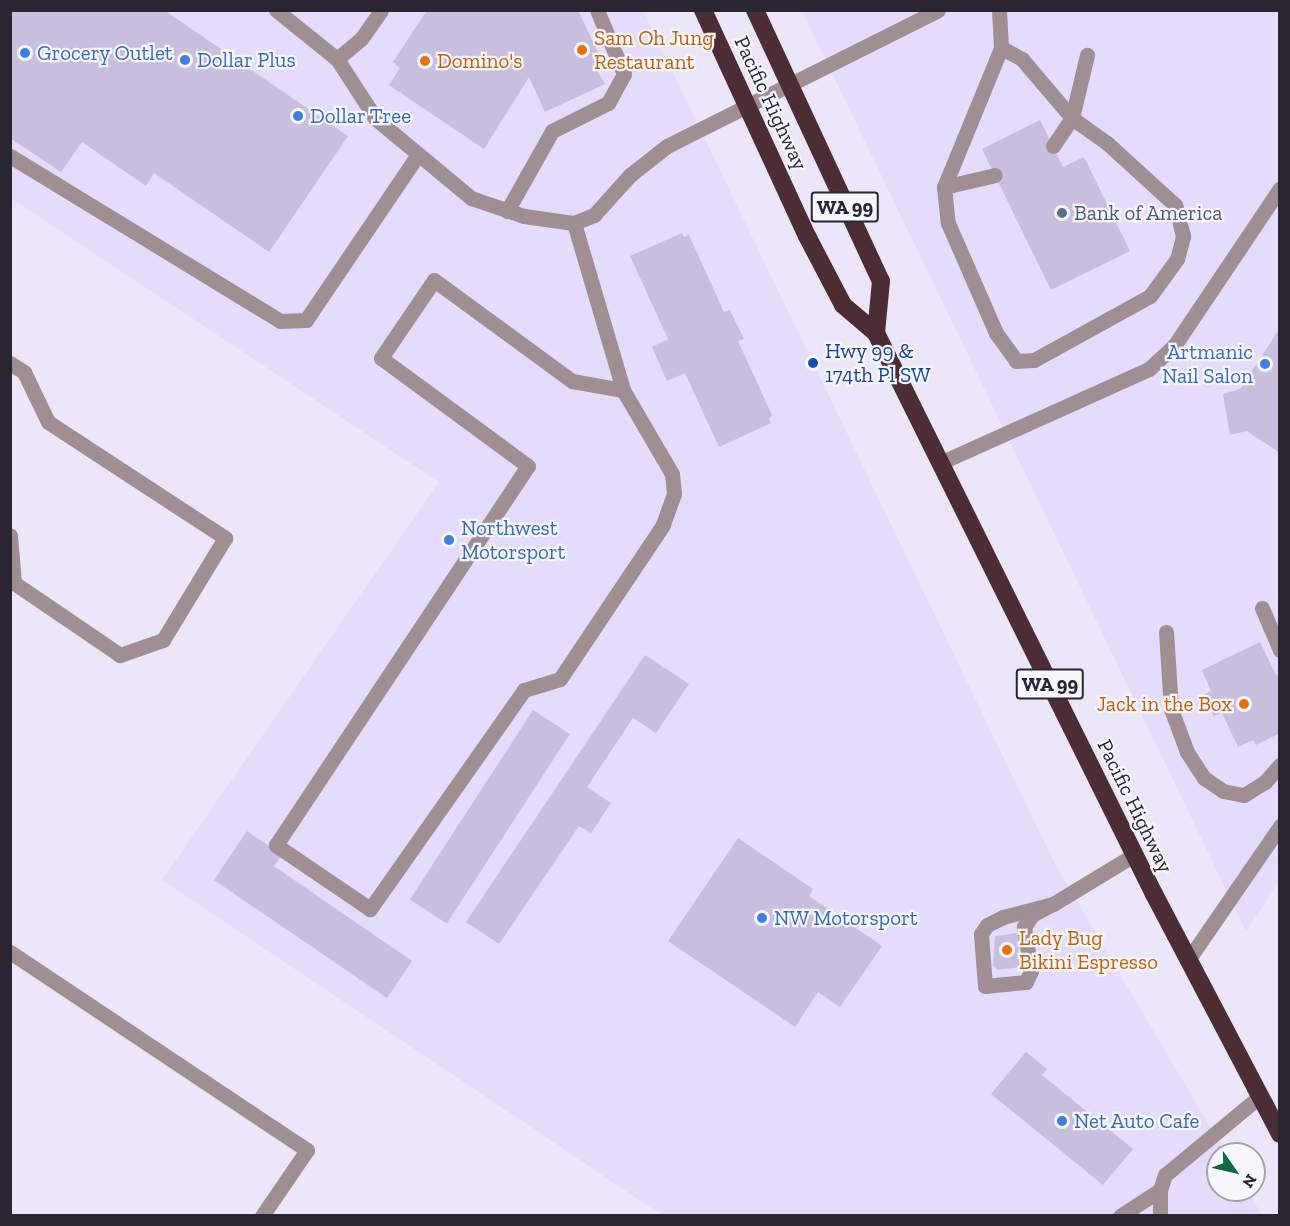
<!DOCTYPE html>
<html>
<head>
<meta charset="utf-8">
<style>
  body { margin:0 }
  #map { position:relative; width:1290px; height:1226px; overflow:hidden; background:#ebe6fa; font-family:"Zilla Slab",serif }
  div>[style] { position:absolute }
  .built>* { inset:0; background:#e4dcfc }
  .building>* { inset:0; background:#c8bede; transform-origin:0 0 }
  .lane>* { height:15px; margin:-7.5px; padding:0 7.5px; transform-origin:7.5px; border-radius:7.5px; background:#9f8f92 }
  .street>* { height:15px; margin:-7.5px; padding:0 7.5px; transform-origin:7.5px; border-radius:7.5px; background:#9f8f92 }
  .highway>* { height:18px; margin:-9px; padding:0 9px; transform-origin:9px; border-radius:9px; background:#4b2d33 }
  .dots>* { width:16px; height:16px; translate:-50% -50%; box-sizing:border-box; border:3px solid #f7f6fc; border-radius:50% }
  span { translate:-50% -50%; white-space:nowrap; text-align:center; line-height:1.15; -webkit-text-stroke:4.5px #f7f6fc; paint-order:stroke }
  .shield-label span { padding:2px 4px; background:#f7f6fc; border:2px solid; border-radius:4px; -webkit-text-stroke-width:0 }
  .shield-label { font-size:20px; color:#292632; font-weight:700 }
  .food-label { font-size:21px; color:#c56008 }
  .left { translate:0 -50%; text-align:left }
  .right { translate:-100% -50%; text-align:right }
  .shop-label { font-size:21px; color:#366cbe }
  .street-label { font-size:21px; color:#292632 }
  .service-label { font-size:21px; color:#4e5e75 }
  .transit-label { font-size:21px; color:#164399 }
  .frame { position:absolute; inset:0; border:12px solid #292632; pointer-events:none }
  .north { position:absolute; left:1206px; top:1142px; width:60px; height:60px; box-sizing:border-box; background:#f7f6fc; border:2px solid #a5a3ab; border-radius:50%; rotate:124deg; font-size:16px; font-weight:700; line-height:24px; text-align:center; color:#292632 }
  .north::after { content:''; display:block; margin:auto; width:21px; height:27px; background:#0c6a3e; clip-path:polygon(50% 0,100% 100%,50% 72%,0 100%) }
</style>
</head>
<body>
<div id="map">
  <div class="built">
    <div style="clip-path:polygon(10px 11px,643px 11px,1056px 866px,1226px 1154px,1218px 1154px,1218px 1190px,1247px 1190px,1262px 1215px,662px 1215px,162px 880px,439px 482px,11px 198px)"></div>
    <div style="clip-path:polygon(802px 11px,1279px 11px,1280px 881px,1246px 931px)"></div>
  </div>
  <div class="building">
    <div style="clip-path:polygon(10px 10px,164px 10px,348px 136px,269px 252px,154px 173px,146px 186px,82px 142px,61px 172px,10px 138px)"></div>
    <div style="clip-path:polygon(427px 10px,578px 10px,604px 65px,596px 69px,605px 84px,545px 112px,529px 77px,484px 149px,389px 85px,400px 68px,393px 62px)"></div>
    <div style="clip-path:polygon(1040px 120px,1063px 167px,1084px 157px,1130px 251px,1051px 290px,982px 149px)"></div>
    <div style="clip-path:polygon(682px 233px,684px 237px,689px 235px,724px 312px,730px 310px,744px 339px,738px 341px,772px 415px,769px 419px,771px 423px,719px 447px,685px 373px,667px 381px,652px 347px,668px 339px,630px 256px)"></div>
    <div style="clip-path:polygon(1280px 328px,1280px 453px,1247px 431px,1230px 435px,1223px 394px,1240px 389px)"></div>
    <div style="clip-path:polygon(1260px 642px,1276px 675px,1280px 674px,1280px 733px,1256px 745px,1253px 740px,1238px 747px,1222px 713px,1214px 716px,1203px 695px,1211px 691px,1202px 670px)"></div>
    <div style="clip-path:polygon(645px 655px,689px 684px,656px 733px,633px 718px,587px 787px,611px 803px,591px 833px,579px 826px,499px 944px,466px 922px)"></div>
    <div style="left:533px;top:710px;width:44px;height:226px;rotate:33deg"></div>
    <div style="clip-path:polygon(247px 831px,282px 855px,274px 866px,412px 961px,387px 998px,214px 880px)"></div>
    <div style="clip-path:polygon(738px 838px,813px 889px,809px 896px,882px 946px,840px 1007px,818px 992px,795px 1027px,668px 941px)"></div>
    <div style="clip-path:polygon(1017px 933px,1021px 935px,1022px 948px,1018px 949px,1020px 967px,998px 970px,993px 966px,995px 936px)"></div>
    <div style="clip-path:polygon(1026px 1052px,1047px 1069px,1042px 1075px,1133px 1149px,1103px 1185px,991px 1094px)"></div>
  </div>
  <div class="lane">
    <div style="left:276px;top:10px;width:78px;rotate:38.8deg"></div>
    <div style="left:337px;top:59px;width:72px;rotate:57deg"></div>
    <div style="left:376px;top:119px;width:124px;rotate:39.7deg"></div>
    <div style="left:471px;top:198px;width:56px;rotate:18.8deg"></div>
    <div style="left:524px;top:216px;width:50px;rotate:8deg"></div>
    <div style="left:574px;top:223px;width:22px;rotate:-22deg"></div>
    <div style="left:594px;top:215px;width:54px;rotate:-48deg"></div>
    <div style="left:630px;top:175px;width:47px;rotate:-38.1deg"></div>
    <div style="left:667px;top:146px;width:303px;rotate:-26.6deg"></div>
    <div style="left:999px;top:10px;width:38px;rotate:87deg"></div>
    <div style="left:1001px;top:48px;width:150px;rotate:112.3deg"></div>
    <div style="left:944px;top:187px;width:36px;rotate:84deg"></div>
    <div style="left:948px;top:223px;width:120px;rotate:66.4deg"></div>
    <div style="left:996px;top:333px;width:34px;rotate:54deg"></div>
    <div style="left:1016px;top:361px;width:18px;rotate:-3deg"></div>
    <div style="left:1034px;top:360px;width:132px;rotate:-28.9deg"></div>
    <div style="left:1150px;top:296px;width:46px;rotate:-53.9deg"></div>
    <div style="left:1177px;top:259px;width:24px;rotate:-75deg"></div>
    <div style="left:1183px;top:236px;width:32px;rotate:-104deg"></div>
    <div style="left:1175px;top:205px;width:92px;rotate:-137.6deg"></div>
    <div style="left:1107px;top:143px;width:43px;rotate:-144.5deg"></div>
    <div style="left:1072px;top:118px;width:77px;rotate:-130.3deg"></div>
    <div style="left:1022px;top:59px;width:24px;rotate:-152deg"></div>
    <div style="left:337px;top:59px;width:31px;rotate:-40deg"></div>
    <div style="left:361px;top:39px;width:35px;rotate:-55deg"></div>
    <div style="left:1053px;top:146px;width:34px;rotate:-56deg"></div>
    <div style="left:1072px;top:118px;width:65px;rotate:-76.6deg"></div>
    <div style="left:10px;top:156px;width:316px;rotate:31.4deg"></div>
    <div style="left:280px;top:321px;width:26px;rotate:-2deg"></div>
    <div style="left:306px;top:320px;width:198px;rotate:-55.9deg"></div>
    <div style="left:944px;top:187px;width:52px;rotate:-13.2deg"></div>
    <div style="left:507px;top:211px;width:92px;rotate:-60.6deg"></div>
    <div style="left:552px;top:131px;width:63px;rotate:-26.6deg"></div>
    <div style="left:608px;top:103px;width:33px;rotate:-61deg"></div>
    <div style="left:624px;top:74px;width:69px;rotate:-112.9deg"></div>
    <div style="left:574px;top:223px;width:174px;rotate:73.6deg"></div>
    <div style="left:623px;top:390px;width:97px;rotate:59.7deg"></div>
    <div style="left:672px;top:474px;width:20px;rotate:84deg"></div>
    <div style="left:674px;top:494px;width:33px;rotate:110deg"></div>
    <div style="left:663px;top:525px;width:185px;rotate:123.8deg"></div>
    <div style="left:560px;top:679px;width:38px;rotate:163deg"></div>
    <div style="left:524px;top:690px;width:268px;rotate:125.1deg"></div>
    <div style="left:370px;top:909px;width:114px;rotate:-145.8deg"></div>
    <div style="left:276px;top:845px;width:455px;rotate:-56.4deg"></div>
    <div style="left:528px;top:466px;width:182px;rotate:-143.7deg"></div>
    <div style="left:381px;top:358px;width:94px;rotate:-55.8deg"></div>
    <div style="left:434px;top:280px;width:171px;rotate:36.2deg"></div>
    <div style="left:572px;top:381px;width:52px;rotate:10deg"></div>
    <div style="left:942px;top:462px;width:227px;rotate:-24.2deg"></div>
    <div style="left:1149px;top:369px;width:34px;rotate:-43deg"></div>
    <div style="left:1174px;top:346px;width:190px;rotate:-56.1deg"></div>
    <div style="left:1262px;top:608px;width:46px;rotate:66.8deg"></div>
    <div style="left:1166px;top:632px;width:77px;rotate:86.3deg"></div>
    <div style="left:1171px;top:709px;width:46px;rotate:69.6deg"></div>
    <div style="left:1187px;top:752px;width:31px;rotate:57deg"></div>
    <div style="left:1204px;top:778px;width:23px;rotate:34deg"></div>
    <div style="left:1223px;top:791px;width:21px;rotate:11deg"></div>
    <div style="left:1244px;top:795px;width:25px;rotate:-32deg"></div>
    <div style="left:1265px;top:782px;width:23px;rotate:-49deg"></div>
    <div style="left:1053px;top:904px;width:52px;rotate:165.4deg"></div>
    <div style="left:1003px;top:917px;width:18px;rotate:153deg"></div>
    <div style="left:987px;top:925px;width:11px;rotate:124deg"></div>
    <div style="left:981px;top:934px;width:52px;rotate:85.6deg"></div>
    <div style="left:985px;top:986px;width:41px;rotate:-5.6deg"></div>
    <div style="left:1026px;top:982px;width:12px;rotate:-66deg"></div>
    <div style="left:1031px;top:971px;width:45px;rotate:-99deg"></div>
    <div style="left:1024px;top:927px;width:14px;rotate:-56deg"></div>
    <div style="left:1032px;top:915px;width:24px;rotate:-28deg"></div>
    <div style="left:1053px;top:904px;width:95px;rotate:-31.2deg"></div>
    <div style="left:10px;top:952px;width:357px;rotate:33.7deg"></div>
    <div style="left:307px;top:1150px;width:80px;rotate:124.3deg"></div>
    <div style="left:1188px;top:960px;width:163px;rotate:-55.5deg"></div>
    <div style="left:1120px;top:1216px;width:48px;rotate:-33deg"></div>
    <div style="left:1160px;top:1216px;width:26px;rotate:-90deg"></div>
    <div style="left:1160px;top:1190px;width:16px;rotate:-72deg"></div>
    <div style="left:1165px;top:1175px;width:124px;rotate:-39.7deg"></div>
  </div>
  <div class="street">
    <div style="left:10px;top:363px;width:17px;rotate:33deg"></div>
    <div style="left:24px;top:372px;width:55px;rotate:64.4deg"></div>
    <div style="left:48px;top:422px;width:212px;rotate:33.2deg"></div>
    <div style="left:225px;top:538px;width:119px;rotate:121.3deg"></div>
    <div style="left:163px;top:640px;width:46px;rotate:160.8deg"></div>
    <div style="left:120px;top:655px;width:128px;rotate:-145.8deg"></div>
    <div style="left:14px;top:583px;width:48px;rotate:-94.8deg"></div>
  </div>
  <div class="highway">
    <div style="left:703px;top:10px;width:249px;rotate:65.3deg"></div>
    <div style="left:807px;top:236px;width:78px;rotate:62.4deg"></div>
    <div style="left:843px;top:305px;width:43px;rotate:40.3deg"></div>
    <div style="left:876px;top:333px;width:626px;rotate:63.64deg"></div>
    <div style="left:1154px;top:894px;width:271px;rotate:62.3deg"></div>
    <div style="left:755px;top:10px;width:299px;rotate:65.1deg"></div>
    <div style="left:881px;top:281px;width:52px;rotate:95.5deg"></div>
  </div>
  <div class="dots">
    <div style="left:582px;top:50px;background:#e8710a"></div>
    <div style="left:25px;top:53px;background:#3f7fe0"></div>
    <div style="left:185px;top:60px;background:#3f7fe0"></div>
    <div style="left:425px;top:61px;background:#e8710a"></div>
    <div style="left:298px;top:116px;background:#3f7fe0"></div>
    <div style="left:1062px;top:213px;background:#5c6f8a"></div>
    <div style="left:813px;top:363px;background:#1a4fb4"></div>
    <div style="left:1265px;top:364px;background:#3f7fe0"></div>
    <div style="left:449px;top:540px;background:#3f7fe0"></div>
    <div style="left:1244px;top:704px;background:#e8710a"></div>
    <div style="left:762px;top:918px;background:#3f7fe0"></div>
    <div style="left:1007px;top:950px;background:#e8710a"></div>
    <div style="left:1062px;top:1121px;background:#3f7fe0"></div>
  </div>
  <div class="shield-label">
    <span style="left:845px;top:207px">WA 99</span>
    <span style="left:1050px;top:684px">WA 99</span>
  </div>
  <div class="food-label">
    <span class="left" style="left:594px;top:50px">Sam Oh Jung<br>Restaurant</span>
    <span class="left" style="left:437px;top:61px">Domino's</span>
    <span class="right" style="left:1232px;top:704px">Jack in the Box</span>
    <span class="left" style="left:1019px;top:950px">Lady Bug<br>Bikini Espresso</span>
  </div>
  <div class="shop-label">
    <span class="left" style="left:37px;top:53px">Grocery Outlet</span>
    <span class="left" style="left:197px;top:60px">Dollar Plus</span>
    <span class="left" style="left:310px;top:116px">Dollar Tree</span>
    <span class="right" style="left:1253px;top:364px">Artmanic<br>Nail Salon</span>
    <span class="left" style="left:461px;top:540px">Northwest<br>Motorsport</span>
    <span class="left" style="left:774px;top:918px">NW Motorsport</span>
    <span class="left" style="left:1074px;top:1121px">Net Auto Cafe</span>
  </div>
  <div class="street-label">
    <span style="left:771px;top:103px;rotate:65deg">Pacific Highway</span>
    <span style="left:1135px;top:806px;rotate:64deg">Pacific Highway</span>
  </div>
  <div class="service-label">
    <span class="left" style="left:1074px;top:213px">Bank of America</span>
  </div>
  <div class="transit-label">
    <span class="left" style="left:825px;top:363px">Hwy 99 &amp;<br>174th Pl SW</span>
  </div>
  <div class="frame"></div>
  <div class="north">N</div>
</div>
</body>
</html>
